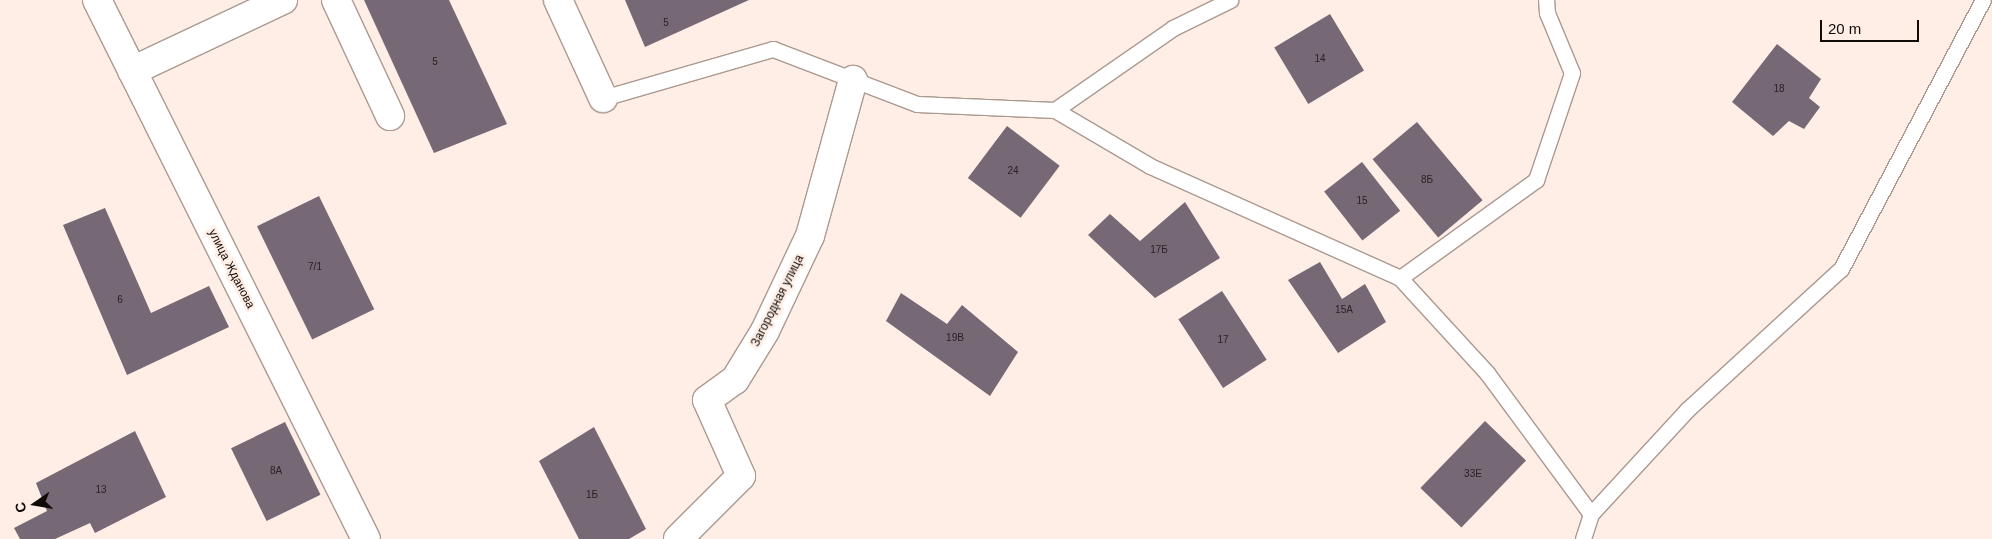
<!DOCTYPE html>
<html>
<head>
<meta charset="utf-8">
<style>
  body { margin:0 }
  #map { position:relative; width:1992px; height:539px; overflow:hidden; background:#feeee6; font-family:Arial,sans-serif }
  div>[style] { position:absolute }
  .building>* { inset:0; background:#766875; transform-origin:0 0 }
  .roads { filter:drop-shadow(1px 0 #ab9990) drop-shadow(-1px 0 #ab9990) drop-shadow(0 1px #ab9990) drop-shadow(0 -1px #ab9990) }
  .lane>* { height:15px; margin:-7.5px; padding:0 7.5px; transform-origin:7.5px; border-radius:7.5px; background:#fff }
  .street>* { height:28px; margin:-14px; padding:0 14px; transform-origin:14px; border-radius:14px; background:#fff }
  span { translate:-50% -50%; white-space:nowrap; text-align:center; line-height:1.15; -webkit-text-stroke:5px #feeee6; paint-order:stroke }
  .number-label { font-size:10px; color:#2a2223 }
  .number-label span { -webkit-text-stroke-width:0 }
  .street-label { font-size:12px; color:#110b08 }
  .north { position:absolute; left:10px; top:479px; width:50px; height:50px; -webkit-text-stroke:4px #feeee6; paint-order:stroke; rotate:257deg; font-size:14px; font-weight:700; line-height:20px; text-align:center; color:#110b08 }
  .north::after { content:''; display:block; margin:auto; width:18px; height:22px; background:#110b08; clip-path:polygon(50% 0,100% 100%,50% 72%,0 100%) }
  .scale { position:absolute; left:1820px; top:20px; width:99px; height:22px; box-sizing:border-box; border:2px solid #110b08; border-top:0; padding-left:6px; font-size:15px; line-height:18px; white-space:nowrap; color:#110b08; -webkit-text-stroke:4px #feeee6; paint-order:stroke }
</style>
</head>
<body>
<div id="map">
  <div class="building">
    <div style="clip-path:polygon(364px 0,449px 0,507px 124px,434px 153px)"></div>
    <div style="clip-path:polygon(625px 0,749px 0,645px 47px)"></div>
    <div style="left:1330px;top:14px;width:66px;height:65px;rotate:59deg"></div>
    <div style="clip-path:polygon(1777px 44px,1821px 79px,1809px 98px,1820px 107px,1804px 129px,1789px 121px,1773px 136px,1732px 102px)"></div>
    <div style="left:1417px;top:122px;width:102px;height:58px;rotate:50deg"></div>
    <div style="left:1007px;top:126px;width:66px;height:65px;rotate:37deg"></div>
    <div style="left:1362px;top:162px;width:62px;height:48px;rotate:52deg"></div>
    <div style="left:319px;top:196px;width:126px;height:69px;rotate:64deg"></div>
    <div style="clip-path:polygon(1185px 202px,1220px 258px,1155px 298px,1088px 235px,1110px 214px,1140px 241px)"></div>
    <div style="clip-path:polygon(105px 208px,151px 313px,209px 286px,229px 327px,127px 375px,63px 225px)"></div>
    <div style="clip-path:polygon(1320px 262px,1342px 299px,1365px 284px,1386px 322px,1338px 353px,1288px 280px)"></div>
    <div style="left:1222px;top:291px;width:82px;height:52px;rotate:57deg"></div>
    <div style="clip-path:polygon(901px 293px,947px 324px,962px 305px,1018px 352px,990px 396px,886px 321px)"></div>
    <div style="left:1485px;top:421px;width:57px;height:93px;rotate:44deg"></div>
    <div style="left:285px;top:422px;width:81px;height:60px;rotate:64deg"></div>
    <div style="clip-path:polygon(594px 427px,646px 529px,629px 539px,579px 539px,539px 461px)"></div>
    <div style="clip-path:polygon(135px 431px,166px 497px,95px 533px,90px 523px,55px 539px,20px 539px,14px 528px,47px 511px,36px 483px)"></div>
  </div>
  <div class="roads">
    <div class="lane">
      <div style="left:603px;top:98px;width:177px;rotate:-16.1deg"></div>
      <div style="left:773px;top:49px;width:154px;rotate:20.9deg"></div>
      <div style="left:917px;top:104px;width:138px;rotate:2.5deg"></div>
      <div style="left:1055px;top:110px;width:110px;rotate:30.5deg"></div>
      <div style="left:1150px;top:166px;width:274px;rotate:24.1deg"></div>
      <div style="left:1400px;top:278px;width:168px;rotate:-35.8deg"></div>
      <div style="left:1536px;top:180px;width:113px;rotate:-71.4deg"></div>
      <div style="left:1572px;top:73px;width:65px;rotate:-112.6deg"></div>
      <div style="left:1547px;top:13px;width:13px;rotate:-94deg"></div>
      <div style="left:1055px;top:110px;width:144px;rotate:-34.8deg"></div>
      <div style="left:1173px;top:28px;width:64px;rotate:-26.2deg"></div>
      <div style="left:1400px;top:278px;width:129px;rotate:47.5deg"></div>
      <div style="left:1487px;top:373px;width:175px;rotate:53.6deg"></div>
      <div style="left:1591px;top:514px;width:26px;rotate:108deg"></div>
      <div style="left:1591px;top:514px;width:143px;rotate:-47.3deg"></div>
      <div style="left:1688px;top:409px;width:207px;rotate:-42.5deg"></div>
      <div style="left:1841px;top:269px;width:304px;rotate:-62.2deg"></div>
    </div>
    <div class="street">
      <div style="left:97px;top:0;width:602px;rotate:63.48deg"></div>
      <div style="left:336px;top:0;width:128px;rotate:65deg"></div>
      <div style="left:558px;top:0;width:108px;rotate:65.3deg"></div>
      <div style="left:132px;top:71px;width:167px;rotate:-25.2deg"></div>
      <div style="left:678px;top:539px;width:89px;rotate:-45deg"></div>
      <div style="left:741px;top:476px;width:83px;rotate:-114.1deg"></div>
      <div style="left:707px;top:400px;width:34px;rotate:-36deg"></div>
      <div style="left:735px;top:380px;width:57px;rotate:-58.5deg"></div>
      <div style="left:765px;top:331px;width:105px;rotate:-64.7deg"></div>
      <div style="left:810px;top:236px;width:162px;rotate:-74.6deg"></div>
    </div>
  </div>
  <div class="number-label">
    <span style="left:666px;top:23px">5</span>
    <span style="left:1320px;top:59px">14</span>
    <span style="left:435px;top:62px">5</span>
    <span style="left:1779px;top:89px">18</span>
    <span style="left:1013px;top:171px">24</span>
    <span style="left:1427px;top:180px">8Б</span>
    <span style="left:1362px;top:201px">15</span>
    <span style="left:1159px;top:250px">17Б</span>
    <span style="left:315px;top:267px">7/1</span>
    <span style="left:120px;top:300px">6</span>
    <span style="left:1344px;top:310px">15А</span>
    <span style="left:955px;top:338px">19В</span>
    <span style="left:1223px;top:340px">17</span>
    <span style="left:276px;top:471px">8А</span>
    <span style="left:1473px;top:474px">33Е</span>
    <span style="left:101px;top:490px">13</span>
    <span style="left:592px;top:495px">1Б</span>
  </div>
  <div class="street-label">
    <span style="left:231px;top:269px;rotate:63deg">улица Жданова</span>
    <span style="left:778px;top:301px;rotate:-63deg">Загородная улица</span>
  </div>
  <div class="north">С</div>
  <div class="scale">20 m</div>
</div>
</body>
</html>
